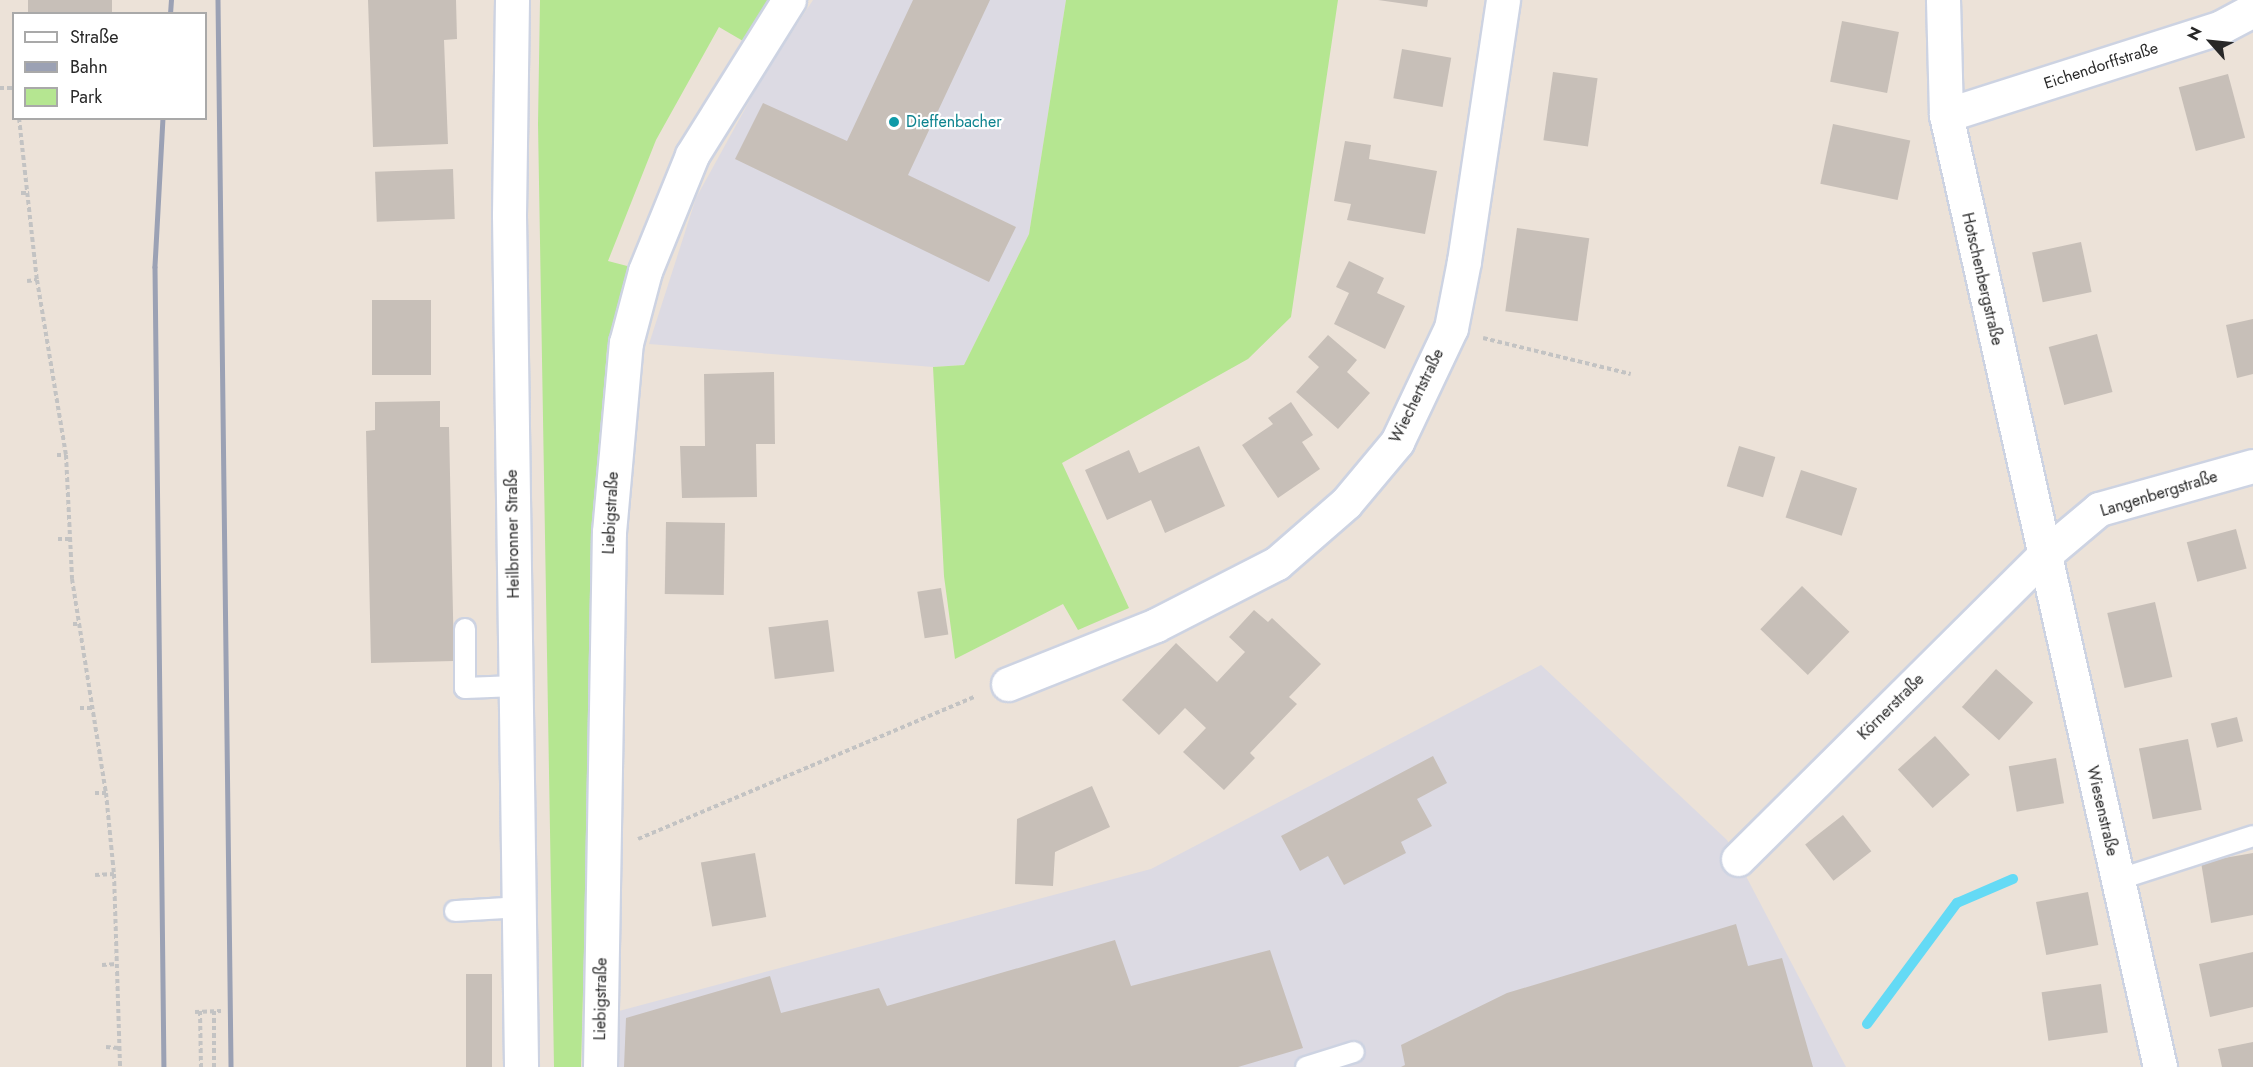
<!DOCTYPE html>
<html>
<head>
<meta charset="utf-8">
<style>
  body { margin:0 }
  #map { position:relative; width:2253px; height:1067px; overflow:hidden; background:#ece2d8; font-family:Jost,sans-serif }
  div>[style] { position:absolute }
  .industrial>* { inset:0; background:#dcdae3 }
  .green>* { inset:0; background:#b5e691 }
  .stream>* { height:10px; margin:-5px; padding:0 5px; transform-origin:5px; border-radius:5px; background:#64daf5 }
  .building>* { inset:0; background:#c7bfb8; transform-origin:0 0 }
  .path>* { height:4px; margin-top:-2px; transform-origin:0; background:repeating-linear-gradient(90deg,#c3c3c3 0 4.5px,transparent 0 7.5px) }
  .roads { filter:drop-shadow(2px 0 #cdd3e2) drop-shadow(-2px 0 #cdd3e2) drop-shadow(0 2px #cdd3e2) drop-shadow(0 -2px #cdd3e2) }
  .service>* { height:20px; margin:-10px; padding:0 10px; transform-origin:10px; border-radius:10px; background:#fff }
  .minor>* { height:33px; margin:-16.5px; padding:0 16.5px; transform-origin:16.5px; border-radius:16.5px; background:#fff }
  .tertiary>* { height:33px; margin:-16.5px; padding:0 16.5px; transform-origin:16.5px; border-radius:16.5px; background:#fff }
  .rail>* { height:4.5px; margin:-2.25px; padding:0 2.25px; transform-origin:2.25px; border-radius:2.25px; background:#9ba1b4 }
  .dots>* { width:16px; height:16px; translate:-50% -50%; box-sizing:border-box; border:3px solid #fff; border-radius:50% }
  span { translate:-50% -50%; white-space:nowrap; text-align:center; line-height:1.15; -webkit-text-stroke:4.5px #fff; paint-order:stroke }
  .street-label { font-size:16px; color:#282828 }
  .culture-label { font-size:16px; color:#0d838f }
  .left { translate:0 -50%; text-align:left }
  .legend { position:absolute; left:12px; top:12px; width:195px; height:108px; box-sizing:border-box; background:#fff; border:2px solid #a9a9a9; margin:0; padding:8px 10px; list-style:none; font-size:18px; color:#282828 }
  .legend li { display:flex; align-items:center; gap:12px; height:30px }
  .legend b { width:30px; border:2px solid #a9a9a9 }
  .north { position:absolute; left:2181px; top:12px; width:60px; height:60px; -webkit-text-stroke:4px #fff; paint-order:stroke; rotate:297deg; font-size:16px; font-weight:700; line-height:24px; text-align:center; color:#282828 }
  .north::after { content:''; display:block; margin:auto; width:21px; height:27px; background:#282828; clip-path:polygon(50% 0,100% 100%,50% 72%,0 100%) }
</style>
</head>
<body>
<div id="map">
  <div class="industrial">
    <div style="clip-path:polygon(813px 0,1066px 0,1029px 234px,964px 365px,933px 367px,649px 344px,696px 198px,761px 80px)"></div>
    <div style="clip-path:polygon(1541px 665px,1727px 840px,1846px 1067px,618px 1067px,619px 1011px,1151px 869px)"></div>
  </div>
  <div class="green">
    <div style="clip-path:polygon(540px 0,771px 0,743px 41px,719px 27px,656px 140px,608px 261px,631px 267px,607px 348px,596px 503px,581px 1067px,554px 1067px,538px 124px)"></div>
    <div style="clip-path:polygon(1066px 0,1338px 0,1291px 317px,1248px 359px,1062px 463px,1129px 608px,1078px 630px,1063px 604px,955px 659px,944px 576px,933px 367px,964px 365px,1029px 234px)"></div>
  </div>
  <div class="stream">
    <div style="left:1867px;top:1024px;width:151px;rotate:-53.4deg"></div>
    <div style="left:1957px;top:903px;width:61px;rotate:-23.2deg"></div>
  </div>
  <div class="building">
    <div style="left:28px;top:0;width:84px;height:14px"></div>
    <div style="clip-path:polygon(368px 0,456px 0,457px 39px,444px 40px,448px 144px,373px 147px)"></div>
    <div style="clip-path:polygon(913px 0,990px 0,908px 175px,1016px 227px,989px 282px,735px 159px,763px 103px,847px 141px)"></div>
    <div style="clip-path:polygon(1378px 0,1428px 0,1427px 7px)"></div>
    <div style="left:1842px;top:21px;width:58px;height:62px;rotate:11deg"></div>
    <div style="left:1402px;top:49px;width:50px;height:50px;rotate:10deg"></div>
    <div style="left:1553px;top:72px;width:45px;height:69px;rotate:8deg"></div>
    <div style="left:2228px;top:74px;width:66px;height:51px;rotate:75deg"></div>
    <div style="left:1833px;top:124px;width:79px;height:61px;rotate:12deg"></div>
    <div style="clip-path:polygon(1345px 141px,1371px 145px,1369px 159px,1437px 171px,1425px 234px,1347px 220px,1351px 204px,1334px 201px)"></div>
    <div style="left:453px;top:169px;width:50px;height:78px;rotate:88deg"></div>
    <div style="left:1517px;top:228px;width:73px;height:84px;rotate:8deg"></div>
    <div style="left:2081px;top:242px;width:51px;height:50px;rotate:78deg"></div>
    <div style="clip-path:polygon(1349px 261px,1384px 278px,1377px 293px,1405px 306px,1385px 349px,1334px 324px,1349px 293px,1336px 287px)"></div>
    <div style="left:372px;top:300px;width:59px;height:75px"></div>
    <div style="clip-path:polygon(2253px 319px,2253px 374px,2237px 378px,2226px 325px)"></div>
    <div style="left:2097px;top:334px;width:60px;height:50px;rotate:75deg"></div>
    <div style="clip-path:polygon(1328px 335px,1357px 360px,1347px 372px,1370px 393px,1338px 429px,1296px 392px,1319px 367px,1308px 357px)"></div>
    <div style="clip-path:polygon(774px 372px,775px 444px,756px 444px,757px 497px,682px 498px,680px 446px,705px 446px,704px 374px)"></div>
    <div style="clip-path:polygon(440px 401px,440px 427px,449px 427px,454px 661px,371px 663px,366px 431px,375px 430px,375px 402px)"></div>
    <div style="clip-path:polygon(1291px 402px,1313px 435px,1302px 442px,1320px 469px,1278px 498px,1242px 445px,1273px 424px,1268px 418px)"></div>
    <div style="clip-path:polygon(1199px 446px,1225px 506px,1165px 533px,1151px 500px,1107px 520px,1085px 470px,1129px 450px,1139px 473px)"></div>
    <div style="left:1739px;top:446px;width:38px;height:42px;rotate:17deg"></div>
    <div style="left:1801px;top:470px;width:59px;height:50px;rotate:18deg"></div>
    <div style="left:666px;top:522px;width:59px;height:72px;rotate:1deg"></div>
    <div style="left:2236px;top:529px;width:41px;height:51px;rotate:75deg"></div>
    <div style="left:1802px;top:586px;width:66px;height:60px;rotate:44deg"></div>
    <div style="left:941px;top:588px;width:47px;height:24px;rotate:81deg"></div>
    <div style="left:2155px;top:602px;width:77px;height:49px;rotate:77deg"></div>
    <div style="clip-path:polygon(1254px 610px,1268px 622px,1272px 618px,1321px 664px,1289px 697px,1297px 704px,1250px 753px,1255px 758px,1224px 790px,1183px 752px,1206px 728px,1185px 708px,1159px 735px,1122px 700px,1176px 643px,1217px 682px,1245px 652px,1229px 637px)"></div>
    <div style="left:828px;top:620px;width:52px;height:60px;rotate:83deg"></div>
    <div style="left:1996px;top:669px;width:50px;height:51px;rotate:42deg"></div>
    <div style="left:2237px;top:717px;width:25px;height:27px;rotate:76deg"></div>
    <div style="left:1935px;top:736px;width:52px;height:50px;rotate:48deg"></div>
    <div style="left:2188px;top:739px;width:72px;height:50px;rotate:79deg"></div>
    <div style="clip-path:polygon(1433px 756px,1447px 783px,1417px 799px,1432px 826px,1401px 842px,1406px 853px,1344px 885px,1328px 856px,1300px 871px,1281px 836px)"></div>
    <div style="left:2056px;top:758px;width:46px;height:48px;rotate:80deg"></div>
    <div style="clip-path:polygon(1092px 786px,1110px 827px,1055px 852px,1053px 886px,1015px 884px,1017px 819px)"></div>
    <div style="left:1843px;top:815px;width:46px;height:48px;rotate:52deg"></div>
    <div style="left:755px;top:853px;width:65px;height:55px;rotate:80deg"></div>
    <div style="clip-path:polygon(2253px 853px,2253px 915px,2211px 923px,2201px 862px)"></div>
    <div style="left:2088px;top:892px;width:54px;height:53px;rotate:79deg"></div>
    <div style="clip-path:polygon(1736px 924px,1748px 966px,1782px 958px,1813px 1067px,1401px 1067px,1405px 1065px,1401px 1045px,1507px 993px)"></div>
    <div style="clip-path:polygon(1115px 940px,1131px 986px,1270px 950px,1303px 1048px,1238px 1067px,624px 1067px,626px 1018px,770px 976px,781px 1013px,879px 988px,887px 1006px)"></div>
    <div style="clip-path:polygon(2253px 952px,2253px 1007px,2210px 1017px,2199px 964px)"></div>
    <div style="left:466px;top:974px;width:26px;height:93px"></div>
    <div style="left:2101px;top:984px;width:49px;height:60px;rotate:82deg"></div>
    <div style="clip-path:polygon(2253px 1042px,2253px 1067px,2222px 1067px,2218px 1049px)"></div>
  </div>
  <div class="path">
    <div style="left:0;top:88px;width:14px"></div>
    <div style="left:19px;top:118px;width:163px;rotate:83.7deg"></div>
    <div style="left:37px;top:280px;width:177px;rotate:80.6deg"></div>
    <div style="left:66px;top:455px;width:124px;rotate:87.2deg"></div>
    <div style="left:72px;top:579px;width:217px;rotate:81deg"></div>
    <div style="left:106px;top:793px;width:81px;rotate:84.4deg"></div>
    <div style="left:114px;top:874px;width:193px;rotate:88.2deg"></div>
    <div style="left:21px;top:193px;width:8px"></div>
    <div style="left:27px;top:281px;width:10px;rotate:-6deg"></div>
    <div style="left:1483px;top:338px;width:152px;rotate:13.7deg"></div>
    <div style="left:57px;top:455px;width:9px"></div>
    <div style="left:58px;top:539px;width:13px"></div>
    <div style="left:73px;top:624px;width:7px"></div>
    <div style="left:80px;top:708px;width:15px"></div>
    <div style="left:95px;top:793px;width:11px"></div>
    <div style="left:638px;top:839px;width:367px;rotate:-22.9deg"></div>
    <div style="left:95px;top:875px;width:19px;rotate:-3deg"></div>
    <div style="left:102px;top:965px;width:15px;rotate:-4deg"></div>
    <div style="left:200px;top:1011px;width:56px;rotate:89deg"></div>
    <div style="left:214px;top:1011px;width:56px;rotate:90deg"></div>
    <div style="left:195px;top:1012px;width:26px;rotate:-2deg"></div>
    <div style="left:106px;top:1047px;width:13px;rotate:4deg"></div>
  </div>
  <div class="roads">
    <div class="service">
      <div style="left:465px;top:629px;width:59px;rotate:90deg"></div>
      <div style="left:465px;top:688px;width:51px;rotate:-2.2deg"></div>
      <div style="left:2117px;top:880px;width:143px;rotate:-17.9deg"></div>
      <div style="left:455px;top:911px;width:65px;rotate:-3.5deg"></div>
      <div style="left:1306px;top:1067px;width:50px;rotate:-17.4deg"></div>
    </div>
    <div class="minor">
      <div style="left:1943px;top:0;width:115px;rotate:88.5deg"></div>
      <div style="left:1946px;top:115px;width:976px;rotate:77.33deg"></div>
      <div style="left:1946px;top:115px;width:289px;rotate:-17.7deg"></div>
      <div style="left:2221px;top:27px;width:36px;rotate:-28deg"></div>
      <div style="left:1008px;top:684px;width:159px;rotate:-21.7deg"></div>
      <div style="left:1156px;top:625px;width:136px;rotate:-27.1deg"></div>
      <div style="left:1277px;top:563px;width:91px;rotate:-41deg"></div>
      <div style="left:1346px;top:503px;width:80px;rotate:-50.1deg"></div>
      <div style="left:1397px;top:442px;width:126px;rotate:-64.7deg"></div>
      <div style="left:1451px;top:328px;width:68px;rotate:-79deg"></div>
      <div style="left:1464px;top:261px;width:264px;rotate:-81.5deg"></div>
      <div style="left:1738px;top:859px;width:430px;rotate:-44.8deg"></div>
      <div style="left:2043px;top:556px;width:73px;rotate:-40deg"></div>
      <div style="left:2099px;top:509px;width:160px;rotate:-15.6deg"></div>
      <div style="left:600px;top:1067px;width:535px;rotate:-89.04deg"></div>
      <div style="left:609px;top:532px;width:190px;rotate:-84.9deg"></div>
      <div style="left:626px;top:343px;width:74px;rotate:-75.2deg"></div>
      <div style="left:645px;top:271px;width:125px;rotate:-67.9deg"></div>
      <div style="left:692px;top:155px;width:183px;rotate:-58deg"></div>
    </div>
    <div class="tertiary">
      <div style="left:512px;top:0;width:215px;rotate:90.8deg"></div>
      <div style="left:509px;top:215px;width:852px;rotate:89.19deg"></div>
    </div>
  </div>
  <div class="rail">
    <div style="left:218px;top:0;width:1067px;rotate:89.3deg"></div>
    <div style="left:170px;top:14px;width:14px;rotate:-86deg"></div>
    <div style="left:163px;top:118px;width:149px;rotate:93.1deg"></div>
    <div style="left:155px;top:267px;width:800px;rotate:89.36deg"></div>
  </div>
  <div class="dots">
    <div style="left:894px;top:122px;background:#0f9aa8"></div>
  </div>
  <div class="street-label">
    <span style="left:2101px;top:66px;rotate:-18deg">Eichendorffstraße</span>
    <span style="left:1982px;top:279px;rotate:77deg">Hotschenbergstraße</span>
    <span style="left:1417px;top:396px;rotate:-64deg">Wiechertstraße</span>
    <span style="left:2159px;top:494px;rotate:-17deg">Langenbergstraße</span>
    <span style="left:611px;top:513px;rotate:-87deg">Liebigstraße</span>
    <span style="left:513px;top:534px;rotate:-91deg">Heilbronner Straße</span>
    <span style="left:1891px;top:707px;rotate:-45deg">Körnerstraße</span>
    <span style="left:2102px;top:811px;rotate:77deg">Wiesenstraße</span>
    <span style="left:601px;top:999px;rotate:-89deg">Liebigstraße</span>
  </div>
  <div class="culture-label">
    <span class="left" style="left:906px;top:122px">Dieffenbacher</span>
  </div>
  <ul class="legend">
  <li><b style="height:8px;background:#fff"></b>Straße</li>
  <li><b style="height:8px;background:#9ba1b4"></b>Bahn</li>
  <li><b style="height:16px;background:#b5e691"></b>Park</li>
  </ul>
  <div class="north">N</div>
</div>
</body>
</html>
